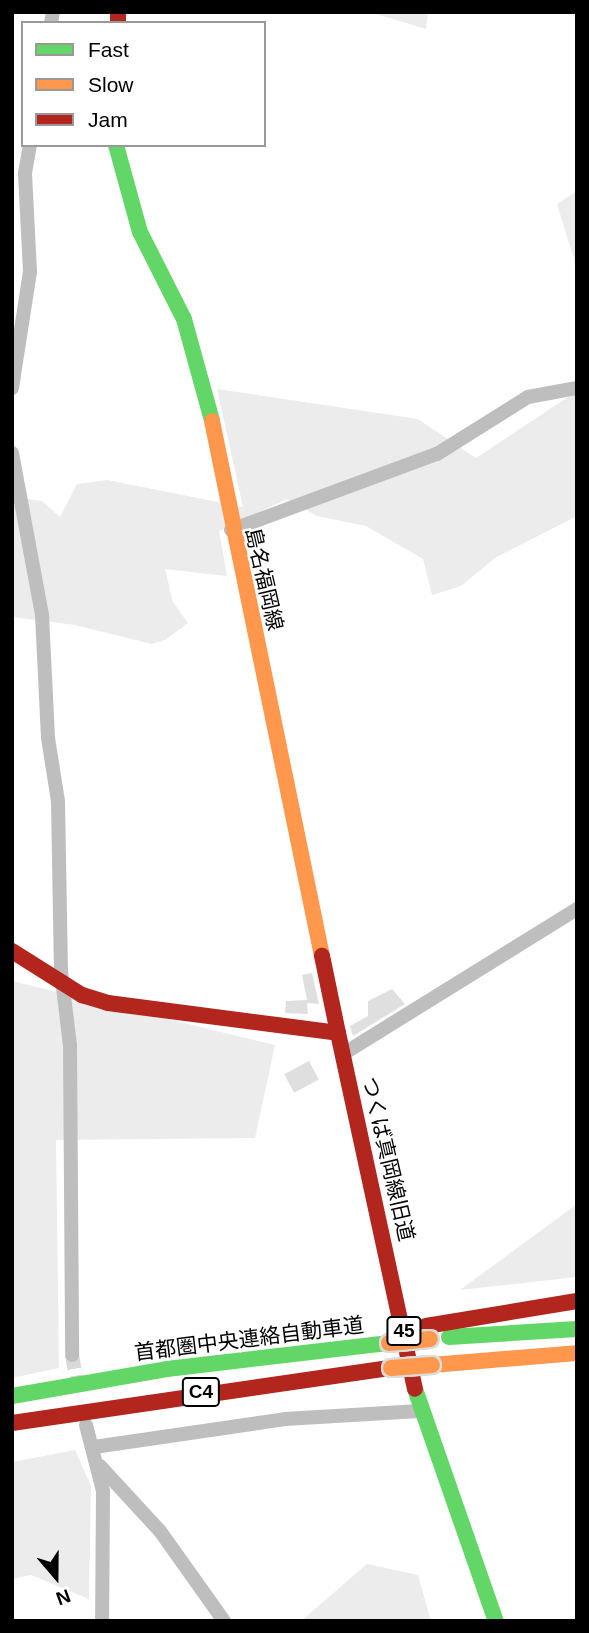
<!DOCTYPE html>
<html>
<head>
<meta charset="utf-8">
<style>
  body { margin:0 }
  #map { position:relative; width:589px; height:1633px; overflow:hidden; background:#fff; font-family:Arial,"Noto Sans JP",sans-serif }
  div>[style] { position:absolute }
  .green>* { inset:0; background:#ececec }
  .building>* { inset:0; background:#dfdfdf; transform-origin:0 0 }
  .street-tunnel>* { height:14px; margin-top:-7px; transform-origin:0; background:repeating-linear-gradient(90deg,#d9d9d9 0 14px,transparent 0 21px) }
  .street>* { height:14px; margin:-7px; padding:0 7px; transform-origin:7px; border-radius:7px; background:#bebebe }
  .fast>* { height:16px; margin:-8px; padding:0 8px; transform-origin:8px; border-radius:8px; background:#63d668 }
  .slow>* { height:16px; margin:-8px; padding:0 8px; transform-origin:8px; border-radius:8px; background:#ff974d }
  .jam>* { height:16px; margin:-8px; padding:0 8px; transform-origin:8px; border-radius:8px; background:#b3261e }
  .bridges { filter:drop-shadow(2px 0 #dbdbdb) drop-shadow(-2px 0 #dbdbdb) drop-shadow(0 2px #dbdbdb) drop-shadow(0 -2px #dbdbdb) }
  .slow-bridge>* { height:16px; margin:-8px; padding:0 8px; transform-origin:8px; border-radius:8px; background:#ff974d }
  span { translate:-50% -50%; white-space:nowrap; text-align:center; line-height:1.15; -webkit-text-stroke:5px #fff; paint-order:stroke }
  .shield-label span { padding:2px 5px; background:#fff; border:2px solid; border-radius:5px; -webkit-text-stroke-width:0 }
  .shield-label { font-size:19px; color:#000; font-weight:700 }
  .street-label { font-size:21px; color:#000 }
  .frame { position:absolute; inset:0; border:14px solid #000; pointer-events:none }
  .legend { position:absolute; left:21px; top:21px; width:245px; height:126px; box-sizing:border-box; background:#fff; border:2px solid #999; margin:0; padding:9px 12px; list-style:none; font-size:21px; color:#000 }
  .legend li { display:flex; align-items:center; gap:14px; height:35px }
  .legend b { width:35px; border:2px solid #999 }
  .north { position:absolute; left:21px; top:1542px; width:70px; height:70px; -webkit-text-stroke:5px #fff; paint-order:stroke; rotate:160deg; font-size:19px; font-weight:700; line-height:28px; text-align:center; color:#000 }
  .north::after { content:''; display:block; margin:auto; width:24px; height:32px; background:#000; clip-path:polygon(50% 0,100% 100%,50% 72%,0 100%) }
</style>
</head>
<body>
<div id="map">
  <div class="green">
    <div style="clip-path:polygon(369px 12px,428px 12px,426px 29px)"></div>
    <div style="clip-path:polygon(577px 191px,577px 269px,557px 204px)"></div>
    <div style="clip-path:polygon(217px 389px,418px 419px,476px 458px,577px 391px,577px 516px,495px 558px,461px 586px,432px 595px,423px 559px,366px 526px,317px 516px,287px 499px,219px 531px,227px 576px,165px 569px,173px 602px,188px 623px,165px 640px,152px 644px,75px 625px,12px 617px,12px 497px,42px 501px,60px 517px,77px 484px,107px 480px,243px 507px)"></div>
    <div style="clip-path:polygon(12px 981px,275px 1045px,255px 1138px,56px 1140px,59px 1368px,12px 1378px)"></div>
    <div style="clip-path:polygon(577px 1204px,577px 1277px,460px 1290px)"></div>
    <div style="clip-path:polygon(75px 1450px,91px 1486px,89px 1599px,31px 1575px,12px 1579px,12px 1462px)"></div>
    <div style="clip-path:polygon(367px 1564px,418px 1575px,431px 1621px,301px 1621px)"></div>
  </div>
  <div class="building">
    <div style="clip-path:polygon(312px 973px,319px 1004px,307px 1003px,308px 1014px,285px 1013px,286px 1001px,307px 1000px,302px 975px)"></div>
    <div style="clip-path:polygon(392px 989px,405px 1004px,353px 1036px,350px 1026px,368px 1016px,368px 1001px)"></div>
    <div style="left:309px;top:1061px;width:21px;height:28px;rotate:62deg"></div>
  </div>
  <div class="street-tunnel">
    <div style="left:72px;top:1355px;width:35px;rotate:80deg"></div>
  </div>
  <div class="street">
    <div style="left:51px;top:23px;width:11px;rotate:-80deg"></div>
    <div style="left:12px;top:388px;width:117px;rotate:-81.2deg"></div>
    <div style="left:30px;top:272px;width:99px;rotate:-92.9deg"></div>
    <div style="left:25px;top:173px;width:28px;rotate:-80deg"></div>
    <div style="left:12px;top:453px;width:165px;rotate:79.5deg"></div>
    <div style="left:42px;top:615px;width:123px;rotate:87.2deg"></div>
    <div style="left:48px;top:738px;width:64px;rotate:81deg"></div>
    <div style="left:58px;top:801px;width:170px;rotate:89deg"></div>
    <div style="left:61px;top:971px;width:75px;rotate:83.1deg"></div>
    <div style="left:70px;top:1045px;width:310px;rotate:89.6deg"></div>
    <div style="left:231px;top:530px;width:220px;rotate:-20.3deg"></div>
    <div style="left:437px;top:454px;width:107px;rotate:-32.1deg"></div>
    <div style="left:528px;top:397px;width:50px;rotate:-10.4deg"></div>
    <div style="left:343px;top:1054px;width:275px;rotate:-31.8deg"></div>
    <div style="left:86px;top:1425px;width:68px;rotate:75.6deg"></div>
    <div style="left:103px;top:1491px;width:130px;rotate:90.4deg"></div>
    <div style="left:94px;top:1447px;width:193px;rotate:-8.3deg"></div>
    <div style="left:285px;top:1419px;width:135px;rotate:-3.4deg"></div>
    <div style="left:100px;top:1466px;width:88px;rotate:47.3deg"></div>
    <div style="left:160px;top:1531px;width:110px;rotate:54.6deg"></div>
  </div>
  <div class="fast">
    <div style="left:116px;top:145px;width:90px;rotate:74.6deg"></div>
    <div style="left:140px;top:232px;width:97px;rotate:63.2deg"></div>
    <div style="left:184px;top:319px;width:106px;rotate:74.6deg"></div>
    <div style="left:449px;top:1337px;width:128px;rotate:-3.6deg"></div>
    <div style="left:415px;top:1389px;width:246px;rotate:70.8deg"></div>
    <div style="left:12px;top:1396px;width:157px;rotate:-9.9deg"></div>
    <div style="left:167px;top:1369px;width:224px;rotate:-6.7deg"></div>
  </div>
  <div class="slow">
    <div style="left:212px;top:421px;width:546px;rotate:78.38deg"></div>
    <div style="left:432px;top:1365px;width:145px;rotate:-4.7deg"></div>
  </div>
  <div class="jam">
    <div style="left:118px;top:12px;width:11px;rotate:90deg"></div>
    <div style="left:12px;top:951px;width:83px;rotate:32.2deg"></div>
    <div style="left:82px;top:995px;width:27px;rotate:17deg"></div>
    <div style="left:108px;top:1003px;width:232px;rotate:7.4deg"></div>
    <div style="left:338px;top:1033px;width:79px;rotate:-101.7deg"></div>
    <div style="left:338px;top:1033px;width:364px;rotate:77.8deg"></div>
    <div style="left:426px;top:1326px;width:153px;rotate:-9.4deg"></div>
    <div style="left:12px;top:1423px;width:383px;rotate:-8.3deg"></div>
  </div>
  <div class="bridges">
    <div class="slow-bridge">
      <div style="left:389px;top:1343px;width:41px;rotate:-5.6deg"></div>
      <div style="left:391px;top:1368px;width:41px;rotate:-4.2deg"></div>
    </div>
  </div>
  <div class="shield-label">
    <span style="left:404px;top:1331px">45</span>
    <span style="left:201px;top:1392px">C4</span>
  </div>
  <div class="street-label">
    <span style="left:264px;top:579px;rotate:77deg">島名福岡線</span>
    <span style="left:388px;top:1159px;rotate:77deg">つくば真岡線旧道</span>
    <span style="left:249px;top:1339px;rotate:-7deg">首都圏中央連絡自動車道</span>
  </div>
  <div class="frame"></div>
  <ul class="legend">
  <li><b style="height:9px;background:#63d668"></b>Fast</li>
  <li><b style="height:9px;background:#ff974d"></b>Slow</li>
  <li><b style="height:9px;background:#b3261e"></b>Jam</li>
  </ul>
  <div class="north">N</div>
</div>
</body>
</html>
